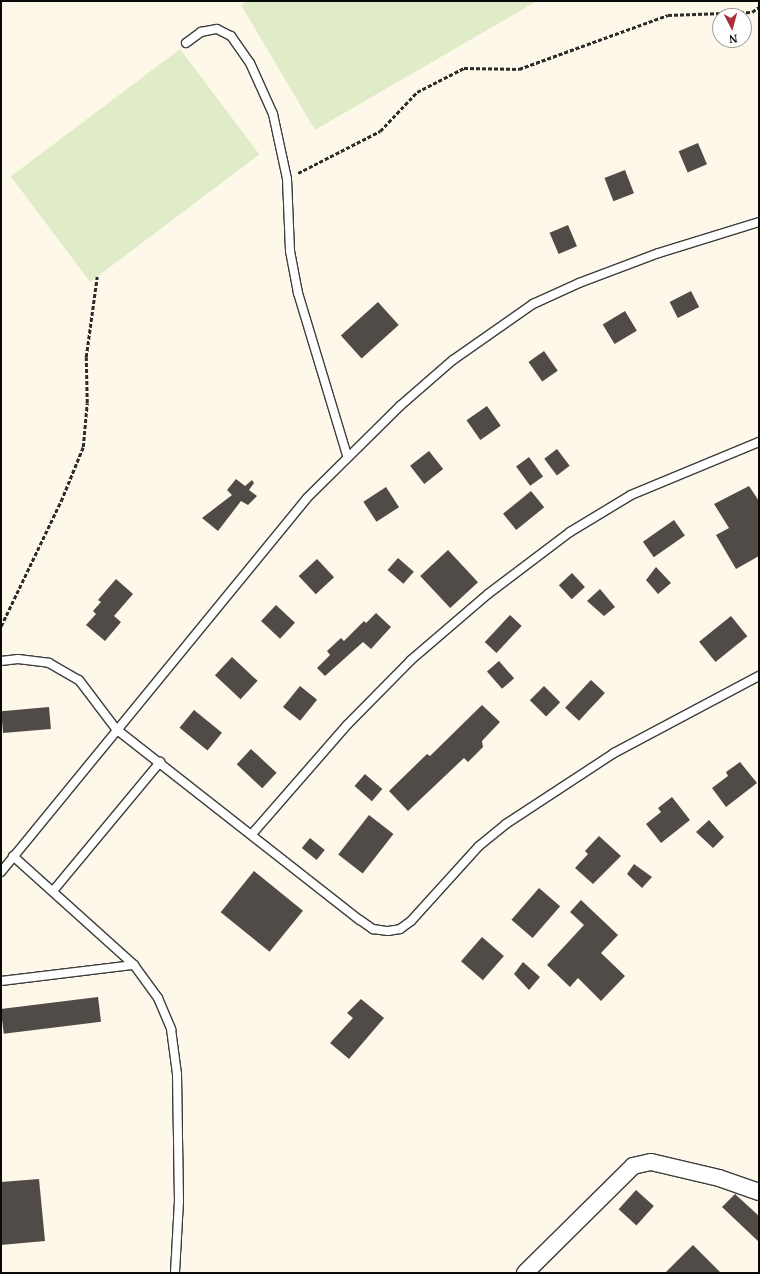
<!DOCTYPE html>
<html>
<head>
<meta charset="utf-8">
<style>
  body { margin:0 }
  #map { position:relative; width:760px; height:1274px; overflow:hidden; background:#fdf8e9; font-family:"PT Serif",serif }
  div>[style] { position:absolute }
  .pitch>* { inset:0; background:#e0ecc7; transform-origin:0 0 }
  .building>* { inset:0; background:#514b47; transform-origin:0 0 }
  .path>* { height:2.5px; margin-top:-1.25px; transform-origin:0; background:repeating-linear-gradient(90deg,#2c2c2c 0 4px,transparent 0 6px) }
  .roads { filter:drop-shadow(1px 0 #3d3d3d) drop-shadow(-1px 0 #3d3d3d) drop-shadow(0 1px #3d3d3d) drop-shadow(0 -1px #3d3d3d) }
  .service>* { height:8px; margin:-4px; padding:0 4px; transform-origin:4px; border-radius:4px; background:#fff }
  .minor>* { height:16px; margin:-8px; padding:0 8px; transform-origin:8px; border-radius:8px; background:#fff }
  span { translate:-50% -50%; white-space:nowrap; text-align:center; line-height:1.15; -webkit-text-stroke:4px #fff; paint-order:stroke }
  .frame { position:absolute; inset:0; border:2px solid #0a0a0a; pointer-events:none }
  .north { position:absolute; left:712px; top:8px; width:40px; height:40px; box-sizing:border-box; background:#fff; border:1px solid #9d9d9d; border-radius:50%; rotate:174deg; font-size:11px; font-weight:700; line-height:16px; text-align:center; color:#0a0a0a }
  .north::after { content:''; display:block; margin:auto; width:14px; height:18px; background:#ac2f3a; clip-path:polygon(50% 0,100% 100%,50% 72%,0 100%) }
</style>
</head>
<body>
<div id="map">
  <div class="pitch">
    <div style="clip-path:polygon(247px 1px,537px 1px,315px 130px,241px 5px)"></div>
    <div style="left:180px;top:49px;width:132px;height:212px;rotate:53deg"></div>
  </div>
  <div class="building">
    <div style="left:698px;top:143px;width:23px;height:21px;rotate:67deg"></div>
    <div style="left:625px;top:170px;width:25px;height:22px;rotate:69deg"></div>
    <div style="left:568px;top:225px;width:23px;height:20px;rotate:67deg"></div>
    <div style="left:691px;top:291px;width:18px;height:24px;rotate:63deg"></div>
    <div style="left:378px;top:302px;width:31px;height:50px;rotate:48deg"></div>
    <div style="left:625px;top:311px;width:23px;height:26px;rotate:59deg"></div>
    <div style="left:544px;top:351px;width:24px;height:19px;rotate:55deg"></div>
    <div style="left:487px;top:406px;width:24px;height:25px;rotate:55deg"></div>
    <div style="left:557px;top:449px;width:21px;height:16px;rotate:53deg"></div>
    <div style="left:429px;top:451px;width:23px;height:24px;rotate:52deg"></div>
    <div style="left:529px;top:457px;width:24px;height:16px;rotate:54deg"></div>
    <div style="clip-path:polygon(236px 479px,245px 486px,252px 480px,254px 483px,249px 490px,257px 496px,248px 505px,241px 501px,218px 531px,202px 518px,232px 495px,227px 490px)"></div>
    <div style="clip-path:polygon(749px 486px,759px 501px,759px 556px,736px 569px,716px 535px,729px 528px,714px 504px)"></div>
    <div style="left:386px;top:487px;width:24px;height:27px;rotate:57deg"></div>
    <div style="left:531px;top:491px;width:21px;height:36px;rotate:51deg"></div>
    <div style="left:674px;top:520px;width:19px;height:38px;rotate:55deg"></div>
    <div style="left:448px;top:550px;width:44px;height:38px;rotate:47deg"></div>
    <div style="left:398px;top:558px;width:21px;height:16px;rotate:41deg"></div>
    <div style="left:317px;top:559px;width:25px;height:25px;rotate:47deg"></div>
    <div style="clip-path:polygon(656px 567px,671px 583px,658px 594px,646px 580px)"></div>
    <div style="left:572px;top:573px;width:19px;height:18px;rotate:47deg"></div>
    <div style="clip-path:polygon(116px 579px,133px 594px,114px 616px,121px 622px,105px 641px,86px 625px,96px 614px,93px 611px,101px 602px,98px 600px)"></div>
    <div style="clip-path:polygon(600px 589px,615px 607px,604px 616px,587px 601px)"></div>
    <div style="left:276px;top:605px;width:26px;height:22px;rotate:43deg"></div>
    <div style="clip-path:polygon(376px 613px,391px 627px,371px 649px,363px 642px,325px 676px,317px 668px,330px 655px,327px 651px,341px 638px,344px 641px,364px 621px,366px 623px)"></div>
    <div style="left:510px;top:615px;width:16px;height:37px;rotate:43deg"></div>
    <div style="left:731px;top:616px;width:26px;height:41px;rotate:51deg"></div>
    <div style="left:232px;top:657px;width:35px;height:25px;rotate:43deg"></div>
    <div style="left:499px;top:661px;width:23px;height:16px;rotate:49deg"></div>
    <div style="left:591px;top:680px;width:19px;height:38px;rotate:43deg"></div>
    <div style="left:300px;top:686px;width:22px;height:27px;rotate:39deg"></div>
    <div style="left:544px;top:686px;width:23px;height:20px;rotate:45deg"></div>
    <div style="clip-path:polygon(482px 705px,500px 722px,482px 741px,483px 747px,468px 762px,464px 758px,408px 811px,389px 791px,427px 754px,430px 756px)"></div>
    <div style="left:49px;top:707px;width:22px;height:48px;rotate:85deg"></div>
    <div style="left:194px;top:710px;width:36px;height:23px;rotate:39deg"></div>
    <div style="left:251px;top:749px;width:35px;height:21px;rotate:43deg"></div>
    <div style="clip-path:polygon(740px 762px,757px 783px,726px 807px,712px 788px,728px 776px,726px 772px)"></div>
    <div style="left:365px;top:774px;width:23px;height:16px;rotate:41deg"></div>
    <div style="clip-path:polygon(672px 797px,690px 820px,661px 843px,646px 824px,661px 812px,658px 808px)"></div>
    <div style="left:369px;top:815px;width:31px;height:50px;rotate:38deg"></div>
    <div style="clip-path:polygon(709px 820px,724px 837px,713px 848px,696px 832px)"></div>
    <div style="clip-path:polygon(599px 836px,621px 856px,593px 884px,575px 868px,588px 854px,585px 851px)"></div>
    <div style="left:310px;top:838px;width:19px;height:13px;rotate:39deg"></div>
    <div style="clip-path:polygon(634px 864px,652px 877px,642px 888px,627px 874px)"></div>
    <div style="left:254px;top:871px;width:63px;height:53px;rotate:39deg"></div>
    <div style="left:539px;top:888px;width:28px;height:42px;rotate:41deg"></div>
    <div style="clip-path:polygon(581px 900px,618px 935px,601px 953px,625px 976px,601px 1001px,578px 978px,570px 987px,547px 965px,584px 925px,570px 912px)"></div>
    <div style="left:482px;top:937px;width:29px;height:32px;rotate:41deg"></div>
    <div style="clip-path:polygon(523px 962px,540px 977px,529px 990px,514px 974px)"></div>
    <div style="left:98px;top:997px;width:25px;height:98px;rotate:83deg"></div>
    <div style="clip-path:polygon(361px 999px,384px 1018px,349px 1059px,330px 1043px,353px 1018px,347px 1013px)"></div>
    <div style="clip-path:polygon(39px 1179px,45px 1241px,1px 1245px,1px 1182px)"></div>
    <div style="left:636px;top:1190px;width:24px;height:26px;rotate:42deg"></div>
    <div style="clip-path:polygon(735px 1194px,759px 1216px,759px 1242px,722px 1207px)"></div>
    <div style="clip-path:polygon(693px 1245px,721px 1273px,665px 1273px)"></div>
  </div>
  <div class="path">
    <div style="left:298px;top:173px;width:92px;rotate:-27.1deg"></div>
    <div style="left:380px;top:131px;width:54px;rotate:-46.5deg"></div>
    <div style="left:417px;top:92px;width:53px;rotate:-27.1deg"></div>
    <div style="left:464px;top:68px;width:55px;rotate:1deg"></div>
    <div style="left:519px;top:69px;width:158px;rotate:-19.9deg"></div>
    <div style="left:668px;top:15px;width:84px;rotate:-2deg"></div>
    <div style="left:752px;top:12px;width:9px;rotate:-36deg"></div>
    <div style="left:1px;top:626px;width:139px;rotate:-64.4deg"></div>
    <div style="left:61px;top:501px;width:58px;rotate:-67.8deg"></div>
    <div style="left:83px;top:447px;width:44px;rotate:-84.8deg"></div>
    <div style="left:87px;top:403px;width:46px;rotate:-91.2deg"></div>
    <div style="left:86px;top:357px;width:81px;rotate:-82.2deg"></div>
  </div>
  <div class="roads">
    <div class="service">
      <div style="left:186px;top:43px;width:19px;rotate:-36deg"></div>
      <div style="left:201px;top:32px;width:16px;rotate:-11deg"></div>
      <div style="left:217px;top:29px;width:16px;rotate:27deg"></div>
      <div style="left:231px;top:36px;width:33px;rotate:55deg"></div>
      <div style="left:250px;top:63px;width:56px;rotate:65.7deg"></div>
      <div style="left:273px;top:114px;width:66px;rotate:77.8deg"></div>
      <div style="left:287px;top:179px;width:72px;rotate:87.6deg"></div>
      <div style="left:290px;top:251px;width:43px;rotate:79.2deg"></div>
      <div style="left:298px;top:293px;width:169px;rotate:73.2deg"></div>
      <div style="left:1px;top:661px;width:17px;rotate:-7deg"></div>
      <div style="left:18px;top:659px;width:31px;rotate:7deg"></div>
      <div style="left:49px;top:663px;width:34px;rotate:30deg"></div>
      <div style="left:79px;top:680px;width:61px;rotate:52.9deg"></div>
      <div style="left:116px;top:729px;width:310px;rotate:38.1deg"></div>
      <div style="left:360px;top:920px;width:16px;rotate:35deg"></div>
      <div style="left:373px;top:929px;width:15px;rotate:8deg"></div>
      <div style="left:388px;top:931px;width:12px;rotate:-9deg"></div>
      <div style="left:400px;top:929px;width:14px;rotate:-36deg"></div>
      <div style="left:411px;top:921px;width:101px;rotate:-47.8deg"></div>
      <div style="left:479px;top:846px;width:35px;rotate:-39deg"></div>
      <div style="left:506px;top:824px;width:129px;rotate:-33.3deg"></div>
      <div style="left:614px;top:753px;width:164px;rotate:-28deg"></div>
      <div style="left:252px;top:834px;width:145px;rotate:-48.9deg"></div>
      <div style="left:347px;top:725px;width:91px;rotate:-45.4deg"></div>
      <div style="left:411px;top:660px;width:101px;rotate:-40.6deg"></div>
      <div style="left:488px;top:594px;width:103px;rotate:-37.1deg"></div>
      <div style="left:570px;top:532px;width:71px;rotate:-31.2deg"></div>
      <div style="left:631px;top:495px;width:139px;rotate:-22.5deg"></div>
      <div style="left:13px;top:856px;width:163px;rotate:42deg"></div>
      <div style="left:134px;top:965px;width:41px;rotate:54deg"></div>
      <div style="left:158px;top:998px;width:34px;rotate:67deg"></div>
      <div style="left:171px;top:1029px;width:45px;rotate:82.4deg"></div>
      <div style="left:177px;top:1074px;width:127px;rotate:89.1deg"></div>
      <div style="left:179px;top:1201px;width:72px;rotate:93.2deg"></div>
      <div style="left:1px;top:872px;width:483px;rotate:-50.7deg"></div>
      <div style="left:307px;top:498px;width:131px;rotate:-44.7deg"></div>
      <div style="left:400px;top:406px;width:70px;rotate:-41deg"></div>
      <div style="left:453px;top:360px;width:98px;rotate:-35deg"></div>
      <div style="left:533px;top:304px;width:51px;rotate:-24.5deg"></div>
      <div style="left:579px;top:283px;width:85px;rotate:-20.6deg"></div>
      <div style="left:659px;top:253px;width:105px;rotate:-17.2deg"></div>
      <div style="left:53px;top:891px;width:168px;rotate:-50.3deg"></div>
      <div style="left:1px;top:981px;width:134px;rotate:-6.9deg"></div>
    </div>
    <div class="minor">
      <div style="left:525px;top:1273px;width:152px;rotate:-44.7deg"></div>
      <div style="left:633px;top:1166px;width:18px;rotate:-13deg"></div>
      <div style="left:651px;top:1162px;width:70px;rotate:13.2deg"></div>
      <div style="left:719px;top:1178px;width:42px;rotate:19.3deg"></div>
    </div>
  </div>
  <div class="frame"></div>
  <div class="north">N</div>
</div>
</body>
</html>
